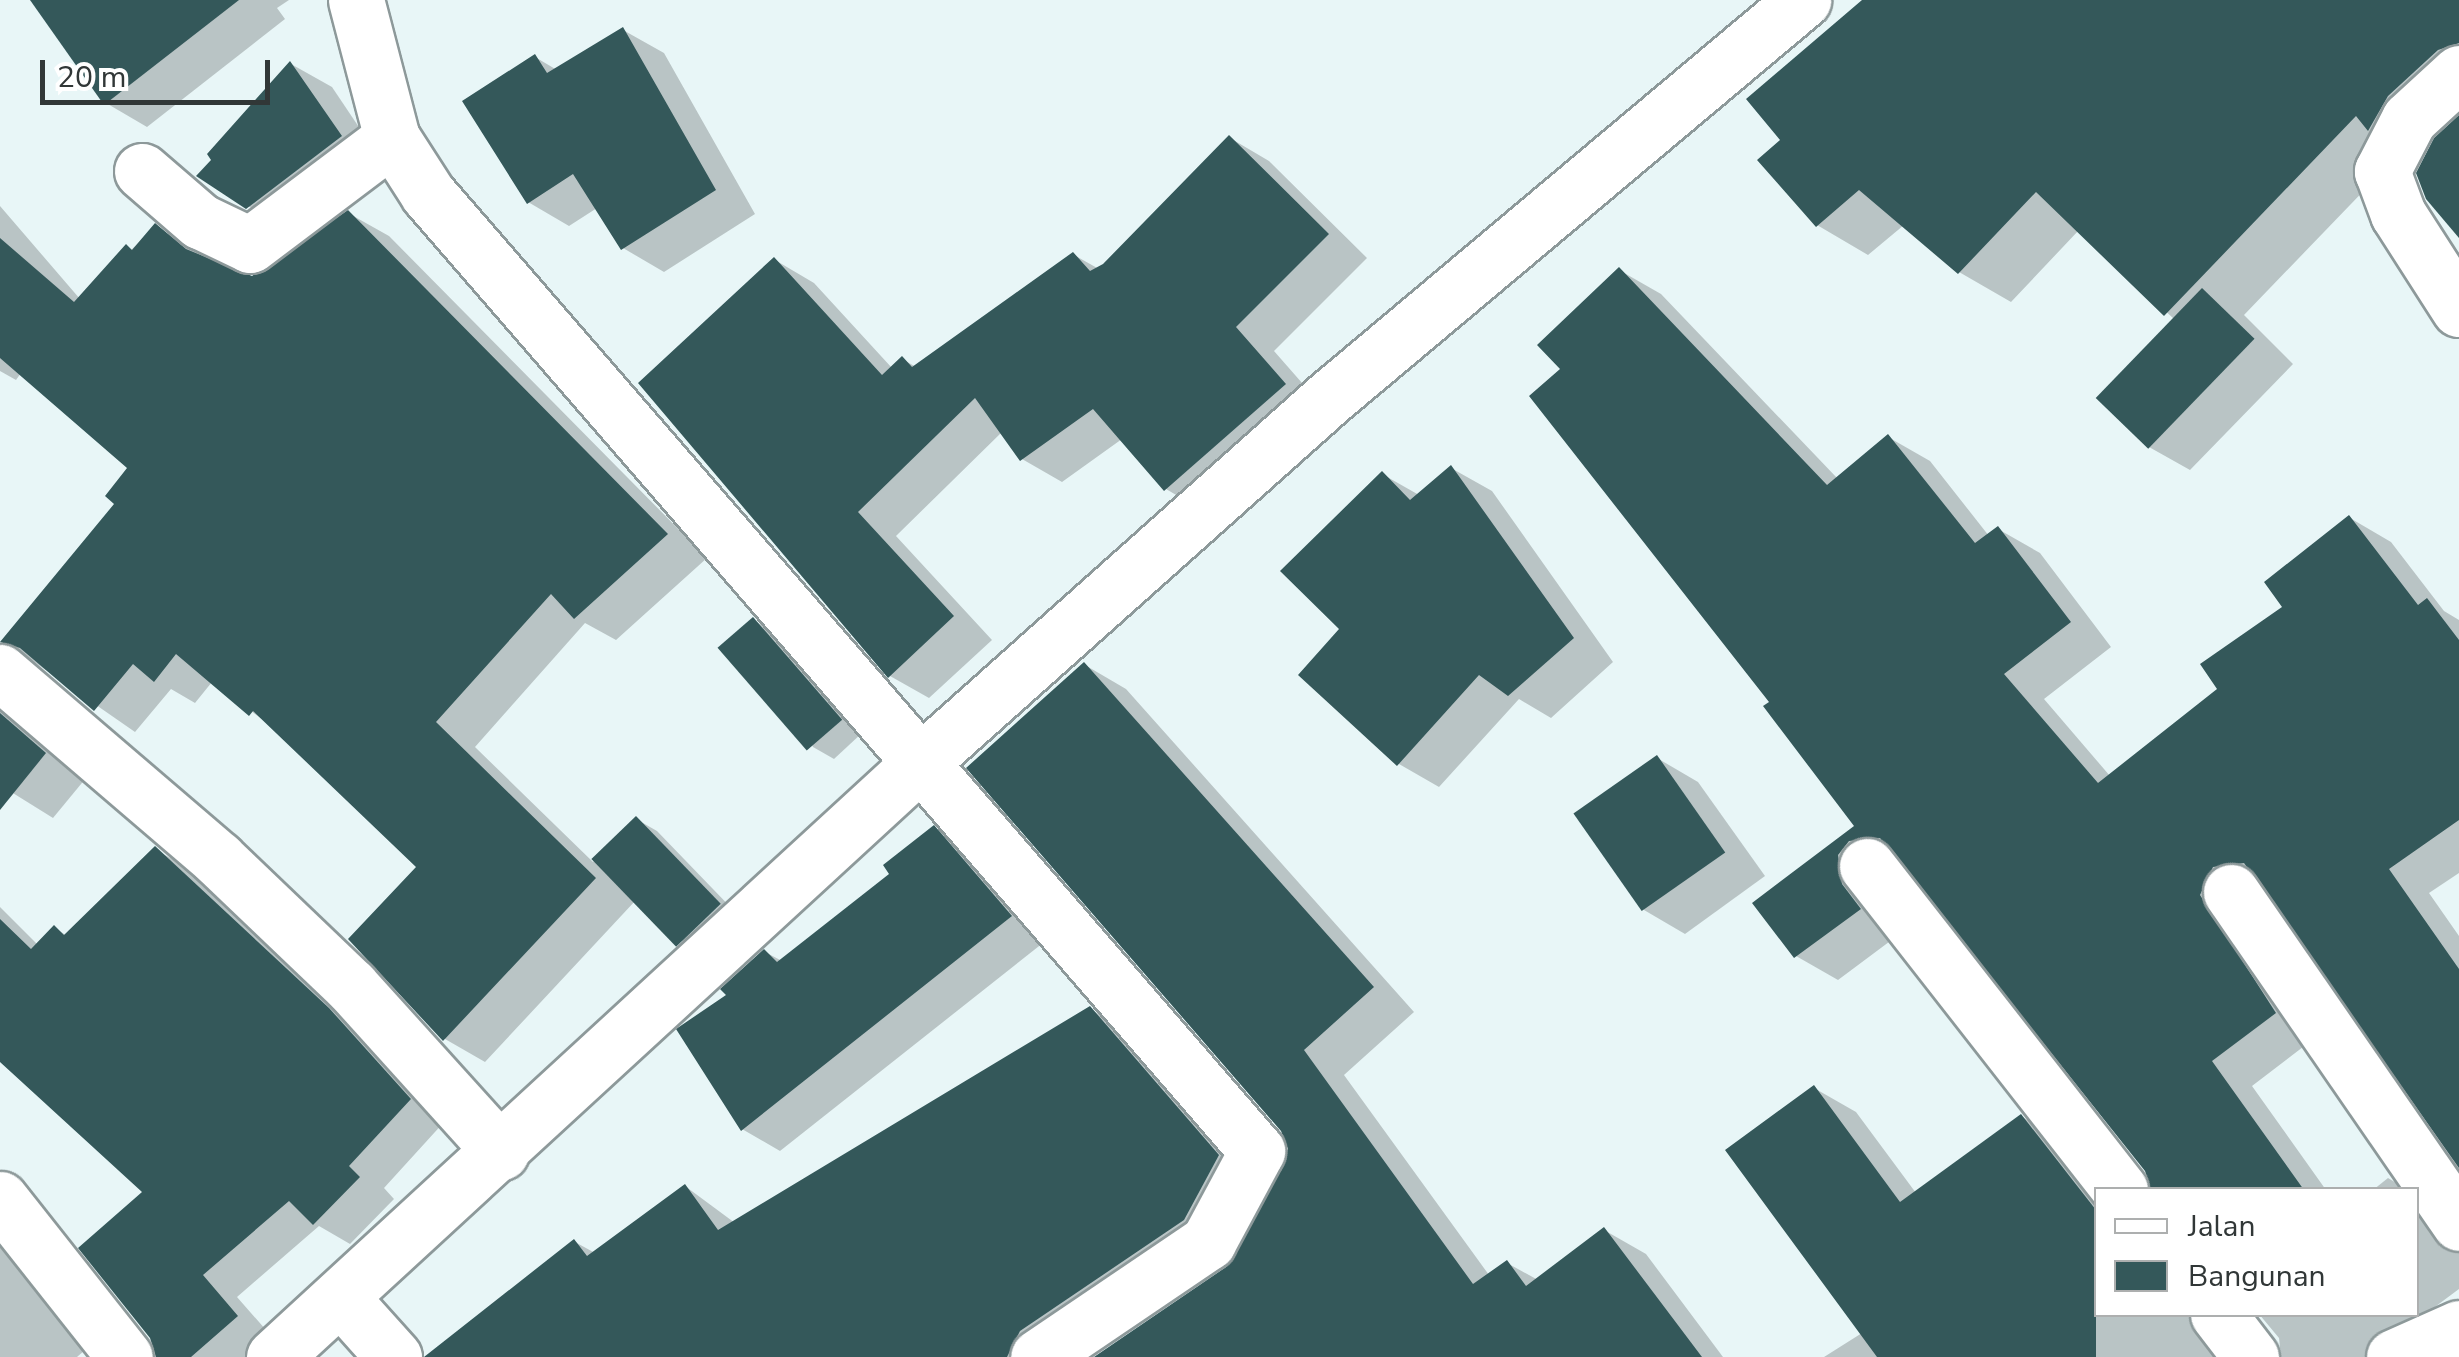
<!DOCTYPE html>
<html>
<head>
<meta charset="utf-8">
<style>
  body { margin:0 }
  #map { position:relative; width:2459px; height:1357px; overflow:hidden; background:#e8f6f7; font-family:"Nunito Sans",sans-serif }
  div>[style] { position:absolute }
  .shadow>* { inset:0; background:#0003 }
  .building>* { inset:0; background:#34585a; transform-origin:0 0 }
  .roads { filter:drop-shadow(2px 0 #8d999a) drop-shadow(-2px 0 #8d999a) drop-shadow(0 2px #8d999a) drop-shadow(0 -2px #8d999a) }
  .minor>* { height:55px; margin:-27.5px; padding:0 27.5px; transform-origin:27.5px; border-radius:27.5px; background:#fff }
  span { translate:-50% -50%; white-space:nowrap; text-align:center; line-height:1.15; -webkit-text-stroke:10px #fff; paint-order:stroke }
  .legend { position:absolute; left:2094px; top:1187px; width:325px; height:130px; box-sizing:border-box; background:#fff; border:2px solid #adafaf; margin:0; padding:12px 18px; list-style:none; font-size:30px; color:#313737 }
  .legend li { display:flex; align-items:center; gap:20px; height:50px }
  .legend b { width:50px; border:2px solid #adafaf }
  .scale { position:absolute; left:40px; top:60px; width:230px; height:45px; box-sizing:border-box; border:5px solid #313737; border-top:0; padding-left:12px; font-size:30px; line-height:35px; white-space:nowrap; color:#313737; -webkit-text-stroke:8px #fff; paint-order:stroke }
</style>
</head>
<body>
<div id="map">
  <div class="shadow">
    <div style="clip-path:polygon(46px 0,289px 0,277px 8px,285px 19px,147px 127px,106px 103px)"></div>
    <div style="clip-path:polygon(1864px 0,2459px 0,2459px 108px,2439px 125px,2420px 158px,2404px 149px,2244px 315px,2293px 364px,2190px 470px,2149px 447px,2175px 320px,2079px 230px,2011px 302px,1959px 272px,1904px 225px,1868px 255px,1817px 225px,1784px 140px)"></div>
    <div style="clip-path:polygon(623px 30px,664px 53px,755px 214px,664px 272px,623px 248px,597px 208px,569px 226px,528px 202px,535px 57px,557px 70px)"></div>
    <div style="clip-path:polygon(291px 64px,332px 87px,381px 160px,289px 230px,248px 206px)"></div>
    <div style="clip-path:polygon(1230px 138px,1269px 161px,1367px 258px,1274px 351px,1324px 408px,1205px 512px,1166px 489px,1122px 439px,1062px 482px,1022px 459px,1002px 432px,896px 536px,992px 640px,929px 698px,890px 676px,775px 260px,814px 283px,892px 368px,902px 359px,916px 367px,1074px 255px,1099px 269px)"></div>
    <div style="clip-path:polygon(0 206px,80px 299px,155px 227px,252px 279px,348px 213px,389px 236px,707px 558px,616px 640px,585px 623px,475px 747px,593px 862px,636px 819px,657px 831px,740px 917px,699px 955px,636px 900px,485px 1062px,445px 1039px,351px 940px,420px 867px,274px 728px,212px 682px,195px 703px,171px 689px,135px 732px,4px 641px,118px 503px,130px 468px,21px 373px,16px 380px,0 371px)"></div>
    <div style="clip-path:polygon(1619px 270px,1661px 294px,1838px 479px,1888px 437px,1930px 461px,1989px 536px,1998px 529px,2040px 553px,2111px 647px,2044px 699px,2110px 776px,2220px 690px,2350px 518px,2391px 542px,2444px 611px,2459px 620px,2459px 873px,2429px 893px,2459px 936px,2459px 1170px,2267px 886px,2243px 903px,2316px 1037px,2252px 1086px,2326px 1190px,2149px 1190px,2147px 1170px,1904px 859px,1889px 865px,1901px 933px,1838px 980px,1796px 956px,1756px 904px,1858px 827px,1564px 369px)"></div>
    <div style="clip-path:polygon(1451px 468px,1492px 491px,1613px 662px,1551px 718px,1519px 699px,1439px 787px,1399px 764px,1343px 629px,1382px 474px,1419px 495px)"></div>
    <div style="clip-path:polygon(753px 620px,774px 632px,862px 733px,834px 759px,813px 747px)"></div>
    <div style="clip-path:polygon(1085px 665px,1126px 689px,1414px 1012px,1344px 1075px,1489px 1275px,1507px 1263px,1538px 1280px,1604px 1230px,1646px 1254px,1723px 1357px,1098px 1357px,1228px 1269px,1291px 1148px)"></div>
    <div style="clip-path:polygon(0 686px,86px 778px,53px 818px,0 785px)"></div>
    <div style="clip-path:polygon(1657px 758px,1698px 782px,1765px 876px,1685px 934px,1644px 910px)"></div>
    <div style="clip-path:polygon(934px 828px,972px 850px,1048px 939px,780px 1151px,742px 1129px,729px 995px,765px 952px,782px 961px,893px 874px)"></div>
    <div style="clip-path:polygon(156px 850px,192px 870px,282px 952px,445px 1121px,384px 1188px,394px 1199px,350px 1244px,319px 1226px,237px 1297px,273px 1338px,250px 1357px,155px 1357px,146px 1192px,0 1030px,0 907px,38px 945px,55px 928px,67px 936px)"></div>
    <div style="clip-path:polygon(1090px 1009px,1132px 1033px,1260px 1181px,1060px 1357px,436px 1357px,575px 1242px,595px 1253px,685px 1186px,735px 1223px)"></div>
    <div style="clip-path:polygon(1814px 1088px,1856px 1112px,1916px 1193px,2021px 1116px,2062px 1141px,2096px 1190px,2096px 1314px,2244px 1314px,2234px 1357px,1824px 1357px,1862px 1333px)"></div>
    <div style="clip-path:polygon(2388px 1178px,2408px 1190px,2373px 1190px)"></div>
    <div style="clip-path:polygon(2416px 1194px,2459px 1242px,2459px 1289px,2424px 1315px,2413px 1357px,2281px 1357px,2279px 1338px,2259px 1314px,2416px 1314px)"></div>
    <div style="clip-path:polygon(0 1243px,92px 1344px,77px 1357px,0 1357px)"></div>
  </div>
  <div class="building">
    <div style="clip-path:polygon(30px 0,239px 0,104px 105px)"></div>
    <div style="clip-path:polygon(1862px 0,2459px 0,2459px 43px,2438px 50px,2388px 96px,2368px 131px,2356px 116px,2164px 316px,2036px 192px,1958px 274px,1859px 190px,1816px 227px,1757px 160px,1780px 140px,1746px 99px)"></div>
    <div style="clip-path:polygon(623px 27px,716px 190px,621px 250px,573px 174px,527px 204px,462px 101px,535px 54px,547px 73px)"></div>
    <div style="clip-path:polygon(290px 61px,342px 136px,246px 209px,196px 176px,211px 160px,207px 154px)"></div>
    <div style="clip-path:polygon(2459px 115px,2459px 238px,2426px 199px,2416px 173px,2434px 138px)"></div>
    <div style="clip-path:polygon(1229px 135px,1329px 234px,1236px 327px,1286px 384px,1164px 491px,1093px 409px,1020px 461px,975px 398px,858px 512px,954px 616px,888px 678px,638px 383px,774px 257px,882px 375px,902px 356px,912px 367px,1073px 252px,1090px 271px,1103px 264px)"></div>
    <div style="clip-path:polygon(348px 210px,668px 534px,574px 619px,551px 594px,436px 722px,596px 878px,443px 1041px,348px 939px,416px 867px,253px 711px,249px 716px,176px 654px,154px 682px,133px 664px,94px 711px,20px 648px,0 642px,114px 504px,105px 496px,127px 468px,0 358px,0 238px,74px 302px,126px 244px,132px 250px,155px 223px,186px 249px,252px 276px)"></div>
    <div style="clip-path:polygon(1619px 267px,1827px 485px,1888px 434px,1975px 543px,1998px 526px,2071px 622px,2004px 674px,2098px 783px,2217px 689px,2200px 664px,2282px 607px,2264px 582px,2349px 515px,2418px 605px,2427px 598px,2459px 640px,2459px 820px,2389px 869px,2459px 969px,2459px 1168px,2244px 863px,2213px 867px,2200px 895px,2276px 1013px,2212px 1061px,2304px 1190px,2151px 1190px,2145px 1171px,1880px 838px,1849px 841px,1838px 855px,1842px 884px,1861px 909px,1794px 958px,1752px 903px,1854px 826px,1763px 706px,1769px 702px,1529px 396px,1560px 369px,1537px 345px)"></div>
    <div style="left:2202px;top:288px;width:73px;height:153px;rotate:44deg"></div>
    <div style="clip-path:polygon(1451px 465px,1574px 638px,1508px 696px,1479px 675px,1397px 766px,1298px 675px,1339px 629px,1280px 571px,1382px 471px,1410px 500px)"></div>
    <div style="left:753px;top:617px;width:136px;height:47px;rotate:49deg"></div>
    <div style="clip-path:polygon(1084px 662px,1374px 987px,1304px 1050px,1473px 1284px,1507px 1260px,1526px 1286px,1604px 1227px,1702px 1357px,1094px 1357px,1226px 1267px,1288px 1149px,1281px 1131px,966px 768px)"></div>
    <div style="clip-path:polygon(0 713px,46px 753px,0 810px)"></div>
    <div style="left:1657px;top:755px;width:119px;height:102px;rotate:55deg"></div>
    <div style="left:636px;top:816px;width:122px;height:62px;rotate:46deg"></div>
    <div style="clip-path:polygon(934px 825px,1012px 916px,741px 1131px,676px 1029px,726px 995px,720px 989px,764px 949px,777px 962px,889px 874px,883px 865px)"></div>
    <div style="clip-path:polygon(155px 846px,329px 1008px,411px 1099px,349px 1166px,360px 1177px,313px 1225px,289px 1201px,203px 1275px,238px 1316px,191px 1357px,156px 1357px,150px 1338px,78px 1248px,142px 1192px,0 1062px,0 919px,31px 949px,54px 925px,64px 935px)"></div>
    <div style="clip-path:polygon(1090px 1006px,1219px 1155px,1184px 1220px,1020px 1331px,1007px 1357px,424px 1357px,574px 1239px,587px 1256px,685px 1184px,718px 1230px)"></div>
    <div style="clip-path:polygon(1814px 1085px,1900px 1202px,2021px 1114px,2096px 1210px,2096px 1357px,1877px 1357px,1725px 1150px)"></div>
  </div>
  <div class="roads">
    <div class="minor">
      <div style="left:356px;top:0;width:143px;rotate:75.4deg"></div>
      <div style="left:392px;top:138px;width:67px;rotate:57.3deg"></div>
      <div style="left:428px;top:194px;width:1266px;rotate:49.1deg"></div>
      <div style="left:1257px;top:1151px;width:103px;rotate:118.3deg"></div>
      <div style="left:1208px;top:1242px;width:205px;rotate:145.9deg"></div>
      <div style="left:2459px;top:73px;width:68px;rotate:137.4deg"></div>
      <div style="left:2409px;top:119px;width:59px;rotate:117.4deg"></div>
      <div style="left:2382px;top:171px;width:46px;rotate:69.6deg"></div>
      <div style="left:2398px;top:214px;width:113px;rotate:57.3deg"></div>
      <div style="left:142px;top:171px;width:77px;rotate:40.8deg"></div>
      <div style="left:200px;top:221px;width:55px;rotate:25.6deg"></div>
      <div style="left:250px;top:245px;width:178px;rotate:-37deg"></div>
      <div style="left:0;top:672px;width:287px;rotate:40.6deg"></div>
      <div style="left:218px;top:859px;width:184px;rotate:43.7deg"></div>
      <div style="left:351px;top:986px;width:224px;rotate:47.9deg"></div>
      <div style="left:1867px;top:866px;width:411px;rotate:52deg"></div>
      <div style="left:2231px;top:892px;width:402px;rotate:55.4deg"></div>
      <div style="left:0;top:1199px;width:201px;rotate:51.7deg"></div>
      <div style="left:342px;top:1299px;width:78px;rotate:48.1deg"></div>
      <div style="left:2218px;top:1314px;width:54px;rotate:52.5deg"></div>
      <div style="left:274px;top:1357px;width:879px;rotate:-42.6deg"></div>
      <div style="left:921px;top:762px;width:548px;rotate:-41.75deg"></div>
      <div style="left:1330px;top:397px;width:618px;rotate:-40.01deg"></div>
      <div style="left:2394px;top:1357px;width:71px;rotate:-24deg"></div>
    </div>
  </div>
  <ul class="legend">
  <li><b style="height:12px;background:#fff"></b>Jalan</li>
  <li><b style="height:28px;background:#34585a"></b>Bangunan</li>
  </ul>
  <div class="scale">20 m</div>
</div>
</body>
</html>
